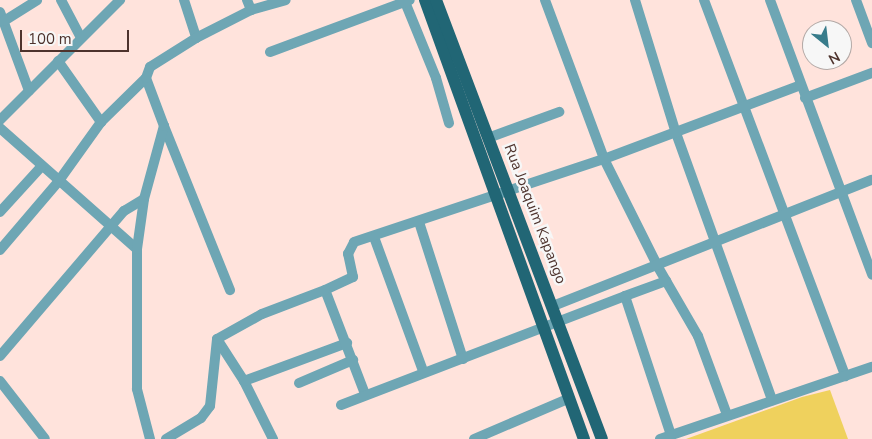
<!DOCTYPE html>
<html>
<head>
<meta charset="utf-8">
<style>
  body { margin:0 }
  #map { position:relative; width:872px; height:439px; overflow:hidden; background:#ffe3dc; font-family:"Nunito Sans",sans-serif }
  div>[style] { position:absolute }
  .green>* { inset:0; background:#efd15d }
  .minor>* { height:10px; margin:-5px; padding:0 5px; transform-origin:5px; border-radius:5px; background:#6ea6b4 }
  .major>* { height:12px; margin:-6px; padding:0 6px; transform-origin:6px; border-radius:6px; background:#216675 }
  span { translate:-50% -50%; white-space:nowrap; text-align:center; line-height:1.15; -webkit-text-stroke:5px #f7f7f7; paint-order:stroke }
  .street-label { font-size:15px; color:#4e332d }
  .north { position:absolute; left:802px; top:20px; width:50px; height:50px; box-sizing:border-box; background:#f7f7f7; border:1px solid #b3a9a6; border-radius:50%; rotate:151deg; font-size:14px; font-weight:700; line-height:20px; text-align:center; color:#4e332d }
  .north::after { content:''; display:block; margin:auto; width:18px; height:22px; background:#387c8b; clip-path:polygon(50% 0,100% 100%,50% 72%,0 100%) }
  .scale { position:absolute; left:20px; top:30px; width:109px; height:22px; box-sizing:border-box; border:2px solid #4e332d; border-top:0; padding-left:6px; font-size:15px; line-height:18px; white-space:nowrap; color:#4e332d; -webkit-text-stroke:4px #f7f7f7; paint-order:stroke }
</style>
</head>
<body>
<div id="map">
  <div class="green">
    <div style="clip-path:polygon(830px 390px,848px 439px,686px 439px,802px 397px)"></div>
  </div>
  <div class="minor">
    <div style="left:61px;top:0;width:43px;rotate:62.2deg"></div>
    <div style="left:184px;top:0;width:40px;rotate:72deg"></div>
    <div style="left:247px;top:0;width:11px;rotate:68deg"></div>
    <div style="left:545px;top:0;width:170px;rotate:69.6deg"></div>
    <div style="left:604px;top:159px;width:121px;rotate:63.4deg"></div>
    <div style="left:658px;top:267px;width:80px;rotate:59.9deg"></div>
    <div style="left:698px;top:336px;width:84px;rotate:69.8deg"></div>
    <div style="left:635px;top:0;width:139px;rotate:72.9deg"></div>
    <div style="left:676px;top:133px;width:284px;rotate:70.2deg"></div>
    <div style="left:704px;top:0;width:402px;rotate:69.4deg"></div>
    <div style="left:770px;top:0;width:293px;rotate:69.6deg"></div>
    <div style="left:856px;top:0;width:46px;rotate:69.6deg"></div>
    <div style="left:405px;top:2px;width:82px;rotate:67.8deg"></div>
    <div style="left:436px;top:78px;width:47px;rotate:73.9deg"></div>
    <div style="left:0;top:12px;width:84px;rotate:69.8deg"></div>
    <div style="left:4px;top:21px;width:39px;rotate:-32deg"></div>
    <div style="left:270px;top:52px;width:149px;rotate:-20.4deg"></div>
    <div style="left:58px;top:61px;width:75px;rotate:54.8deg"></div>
    <div style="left:805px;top:98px;width:72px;rotate:-20.5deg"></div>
    <div style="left:0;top:120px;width:170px;rotate:-45deg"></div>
    <div style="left:164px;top:126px;width:177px;rotate:68.1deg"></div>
    <div style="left:0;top:128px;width:183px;rotate:41.5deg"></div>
    <div style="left:488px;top:138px;width:76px;rotate:-20.1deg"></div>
    <div style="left:0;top:212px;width:61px;rotate:-47.7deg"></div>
    <div style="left:419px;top:222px;width:144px;rotate:72.2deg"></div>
    <div style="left:374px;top:237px;width:143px;rotate:69.9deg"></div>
    <div style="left:0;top:250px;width:89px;rotate:-49.5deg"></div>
    <div style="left:58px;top:182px;width:74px;rotate:-54.4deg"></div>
    <div style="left:101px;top:122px;width:63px;rotate:-44.4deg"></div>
    <div style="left:625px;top:296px;width:44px;rotate:-20.1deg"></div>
    <div style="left:553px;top:306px;width:343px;rotate:-21.6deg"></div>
    <div style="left:217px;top:339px;width:50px;rotate:57.3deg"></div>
    <div style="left:244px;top:381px;width:65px;rotate:63.4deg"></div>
    <div style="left:0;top:356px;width:191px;rotate:-49.5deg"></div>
    <div style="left:124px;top:211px;width:23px;rotate:-31deg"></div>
    <div style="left:0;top:381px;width:73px;rotate:52.2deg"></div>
    <div style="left:244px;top:381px;width:110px;rotate:-20.3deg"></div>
    <div style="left:299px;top:383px;width:59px;rotate:-23.1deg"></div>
    <div style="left:365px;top:394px;width:111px;rotate:-111deg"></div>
    <div style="left:325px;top:290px;width:31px;rotate:-25deg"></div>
    <div style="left:353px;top:277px;width:24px;rotate:-102deg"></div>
    <div style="left:348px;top:254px;width:13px;rotate:-63deg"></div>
    <div style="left:354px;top:242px;width:263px;rotate:-18.4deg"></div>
    <div style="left:604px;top:159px;width:210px;rotate:-20.6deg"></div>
    <div style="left:341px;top:405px;width:304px;rotate:-21deg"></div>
    <div style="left:625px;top:296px;width:146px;rotate:71.7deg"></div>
    <div style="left:150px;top:439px;width:52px;rotate:-104.6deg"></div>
    <div style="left:137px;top:389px;width:140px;rotate:-90deg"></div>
    <div style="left:137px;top:249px;width:50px;rotate:-82deg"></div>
    <div style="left:144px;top:199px;width:76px;rotate:-74.7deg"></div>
    <div style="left:164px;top:126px;width:51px;rotate:-110.6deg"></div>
    <div style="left:146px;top:78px;width:12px;rotate:-70deg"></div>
    <div style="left:150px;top:67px;width:54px;rotate:-32.2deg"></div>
    <div style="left:196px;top:38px;width:62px;rotate:-27deg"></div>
    <div style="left:251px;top:10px;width:36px;rotate:-16deg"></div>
    <div style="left:166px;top:439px;width:41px;rotate:-31deg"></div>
    <div style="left:201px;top:418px;width:15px;rotate:-53deg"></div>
    <div style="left:210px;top:406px;width:67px;rotate:-84deg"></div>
    <div style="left:217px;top:339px;width:51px;rotate:-29.1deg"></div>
    <div style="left:262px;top:314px;width:67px;rotate:-20.9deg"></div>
    <div style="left:474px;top:439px;width:104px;rotate:-23.1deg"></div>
    <div style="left:660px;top:439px;width:224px;rotate:-18.8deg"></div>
  </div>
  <div class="major">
    <div style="left:425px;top:0;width:467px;rotate:70.1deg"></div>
    <div style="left:436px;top:0;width:469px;rotate:69.3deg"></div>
  </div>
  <div class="street-label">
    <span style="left:535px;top:214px;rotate:69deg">Rua Joaquim Kapango</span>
  </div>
  <div class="north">N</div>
  <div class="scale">100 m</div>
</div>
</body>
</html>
